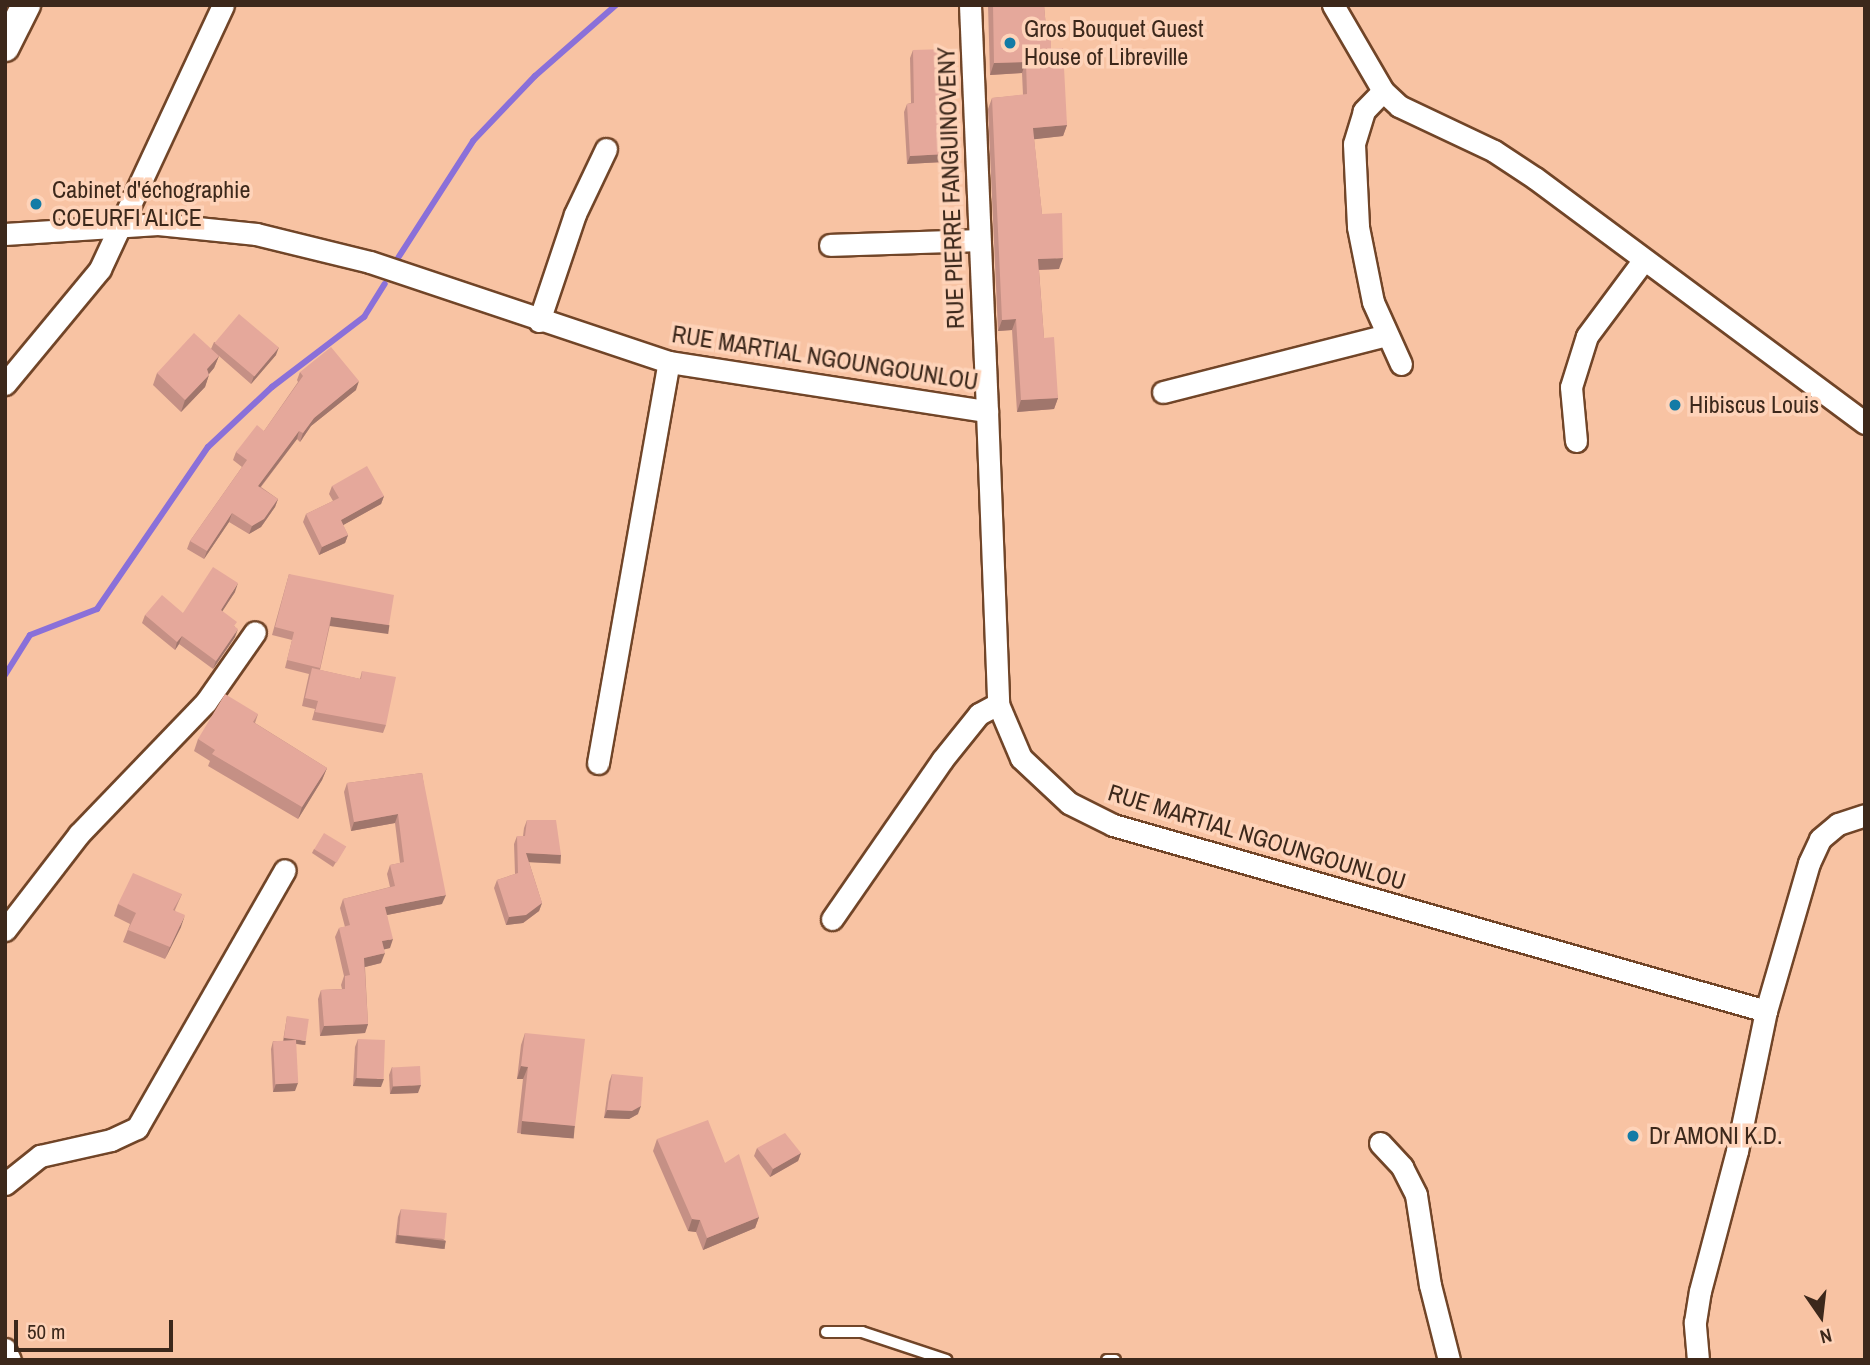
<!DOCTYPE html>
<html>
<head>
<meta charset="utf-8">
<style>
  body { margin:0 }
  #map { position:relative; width:1870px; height:1365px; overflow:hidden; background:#f8c3a3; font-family:"Archivo Narrow",sans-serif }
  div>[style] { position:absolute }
  .stream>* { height:6px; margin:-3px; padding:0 3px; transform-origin:3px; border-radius:3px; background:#8a70d9 }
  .roads { filter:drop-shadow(2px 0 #714528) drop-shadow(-2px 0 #714528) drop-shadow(0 2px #714528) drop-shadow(0 -2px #714528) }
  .lane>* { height:10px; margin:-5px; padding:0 5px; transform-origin:5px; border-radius:5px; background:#fff }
  .street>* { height:21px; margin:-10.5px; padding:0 10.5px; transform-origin:10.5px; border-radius:10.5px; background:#fff }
  .secondary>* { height:28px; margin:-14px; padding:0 14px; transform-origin:14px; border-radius:14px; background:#fff }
  .wall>* { inset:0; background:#c59085 }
  .shaded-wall>* { inset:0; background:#a0766c; transform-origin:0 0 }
  .building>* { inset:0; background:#e5a89b; transform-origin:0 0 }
  .dots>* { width:19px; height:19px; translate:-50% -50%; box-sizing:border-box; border:4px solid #fed3b9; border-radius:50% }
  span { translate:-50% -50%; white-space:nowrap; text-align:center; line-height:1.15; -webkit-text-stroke:7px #fed3b9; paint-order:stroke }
  .poi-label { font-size:24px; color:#3c281b }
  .left { translate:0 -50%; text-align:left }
  .street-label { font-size:24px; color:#3c281b }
  .frame { position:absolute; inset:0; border:7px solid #3c281b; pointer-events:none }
  .north { position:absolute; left:1786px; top:1281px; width:70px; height:70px; -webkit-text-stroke:5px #fed3b9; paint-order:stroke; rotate:166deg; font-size:19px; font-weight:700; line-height:28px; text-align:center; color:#3c281b }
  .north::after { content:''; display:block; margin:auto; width:24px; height:32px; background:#3c281b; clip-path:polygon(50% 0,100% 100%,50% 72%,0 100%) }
  .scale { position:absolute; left:14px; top:1320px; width:159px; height:32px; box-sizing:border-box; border:4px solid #3c281b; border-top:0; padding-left:9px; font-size:21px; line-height:24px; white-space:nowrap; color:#3c281b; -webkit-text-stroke:5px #fed3b9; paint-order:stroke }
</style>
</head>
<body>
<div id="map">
  <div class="stream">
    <div style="left:398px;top:258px;width:139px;rotate:-57.3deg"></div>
    <div style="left:473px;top:141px;width:90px;rotate:-46.4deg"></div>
    <div style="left:535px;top:76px;width:108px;rotate:-41.2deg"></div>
    <div style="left:5px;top:675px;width:47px;rotate:-58deg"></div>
    <div style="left:30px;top:635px;width:72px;rotate:-21.2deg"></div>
    <div style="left:97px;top:609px;width:196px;rotate:-55.6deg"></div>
    <div style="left:208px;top:447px;width:88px;rotate:-43.2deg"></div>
    <div style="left:272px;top:387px;width:116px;rotate:-37.3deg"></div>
    <div style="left:364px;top:317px;width:39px;rotate:-58deg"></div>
  </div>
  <div class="roads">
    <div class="lane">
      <div style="left:826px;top:1332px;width:36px"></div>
      <div style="left:862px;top:1332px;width:89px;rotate:18.4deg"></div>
      <div style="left:1107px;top:1360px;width:8px"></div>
    </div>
    <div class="street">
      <div style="left:970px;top:5px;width:406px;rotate:87.6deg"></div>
      <div style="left:1333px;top:5px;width:99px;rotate:59.8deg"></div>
      <div style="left:1383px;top:91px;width:22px;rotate:43deg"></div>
      <div style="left:1399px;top:106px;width:105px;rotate:25.3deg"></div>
      <div style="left:1494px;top:151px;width:49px;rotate:33.4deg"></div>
      <div style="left:1535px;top:178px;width:411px;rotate:36.6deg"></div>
      <div style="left:1383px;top:91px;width:28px;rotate:134deg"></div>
      <div style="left:1364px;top:111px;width:34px;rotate:107deg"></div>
      <div style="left:1354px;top:144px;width:83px;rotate:87.2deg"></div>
      <div style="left:1358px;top:227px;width:76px;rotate:78.7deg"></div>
      <div style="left:1373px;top:302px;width:68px;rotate:65.7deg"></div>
      <div style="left:5px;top:234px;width:153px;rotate:-3.7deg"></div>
      <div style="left:158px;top:224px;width:99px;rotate:5.8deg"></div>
      <div style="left:256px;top:234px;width:117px;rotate:13.8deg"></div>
      <div style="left:370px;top:262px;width:315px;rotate:18.5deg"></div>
      <div style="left:669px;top:362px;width:322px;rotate:8.8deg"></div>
      <div style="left:987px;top:411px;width:293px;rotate:87.8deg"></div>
      <div style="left:998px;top:704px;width:59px;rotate:66.9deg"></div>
      <div style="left:1021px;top:758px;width:66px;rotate:43.2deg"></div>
      <div style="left:1069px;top:803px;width:49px;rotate:26.6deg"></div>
      <div style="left:1113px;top:825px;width:679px;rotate:15.9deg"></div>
      <div style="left:830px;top:245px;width:148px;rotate:-1.9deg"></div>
      <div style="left:539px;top:321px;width:113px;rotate:-71.4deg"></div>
      <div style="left:575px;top:214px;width:72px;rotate:-64.5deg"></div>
      <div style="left:5px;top:384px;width:149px;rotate:-50.4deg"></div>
      <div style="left:100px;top:269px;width:291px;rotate:-65deg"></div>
      <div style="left:1163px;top:392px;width:231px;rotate:-14.3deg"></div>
      <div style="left:1576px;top:441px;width:54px;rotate:-95.3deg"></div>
      <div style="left:1571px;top:387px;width:53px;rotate:-72.6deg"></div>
      <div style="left:1587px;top:336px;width:94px;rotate:-53.3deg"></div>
      <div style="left:598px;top:763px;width:407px;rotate:-80deg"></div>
      <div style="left:832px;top:919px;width:193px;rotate:-55.3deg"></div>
      <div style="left:942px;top:760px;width:59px;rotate:-51.2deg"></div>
      <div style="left:979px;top:714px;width:21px;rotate:-28deg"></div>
      <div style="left:5px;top:930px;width:121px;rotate:-52.4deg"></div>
      <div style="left:79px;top:834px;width:183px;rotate:-46.1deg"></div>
      <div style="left:206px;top:702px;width:85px;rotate:-55deg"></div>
      <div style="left:1380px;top:1143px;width:33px;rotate:47deg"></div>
      <div style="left:1402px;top:1167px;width:31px;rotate:63deg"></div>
      <div style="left:1416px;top:1195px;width:91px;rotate:81.2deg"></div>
      <div style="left:1430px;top:1285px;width:77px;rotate:75.8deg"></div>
      <div style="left:5px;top:1184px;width:45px;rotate:-38.7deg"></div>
      <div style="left:40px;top:1156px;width:73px;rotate:-12.7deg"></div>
      <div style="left:111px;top:1140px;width:29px;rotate:-25deg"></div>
      <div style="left:137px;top:1128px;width:297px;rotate:-60.2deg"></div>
      <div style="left:5px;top:1349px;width:12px;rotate:66deg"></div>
      <div style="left:1698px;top:1360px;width:38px;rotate:-95deg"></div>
      <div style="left:1695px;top:1322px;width:31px;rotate:-81deg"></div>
      <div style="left:1700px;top:1291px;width:145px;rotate:-75.2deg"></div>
      <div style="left:1737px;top:1151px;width:143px;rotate:-78.3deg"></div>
      <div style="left:1766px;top:1011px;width:154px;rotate:-73.8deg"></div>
      <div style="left:1809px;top:863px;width:26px;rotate:-65deg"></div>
      <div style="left:1820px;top:839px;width:23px;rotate:-40deg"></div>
      <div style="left:1838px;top:824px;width:28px;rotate:-18deg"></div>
    </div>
    <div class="secondary">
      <div style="left:5px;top:47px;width:47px;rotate:-63.4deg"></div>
    </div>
  </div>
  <div class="wall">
    <div style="clip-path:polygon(988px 5px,1044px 5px,1047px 39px,1051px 49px,1067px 125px,1063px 136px,1034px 139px,1042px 214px,1059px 269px,1039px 270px,1044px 338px,1058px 398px,1054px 409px,1017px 412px,1012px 330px,998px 331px,988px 109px,992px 98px,1023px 95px,1022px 73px,990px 75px)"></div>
    <div style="clip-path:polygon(913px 50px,948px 91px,945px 99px,943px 99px,943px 162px,907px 164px,904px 112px,907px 104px,911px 103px,910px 58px)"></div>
    <div style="clip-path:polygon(214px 342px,276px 355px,251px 384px,219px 356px,214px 368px,209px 374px,205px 387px,181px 412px,153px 385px,157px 373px,211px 349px)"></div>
    <div style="clip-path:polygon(300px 372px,356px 390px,311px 426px,300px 442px,297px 439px,261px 487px,278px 499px,275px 507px,261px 527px,249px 534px,229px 522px,204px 559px,187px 549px,190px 541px,242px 467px,233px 460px,236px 452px,264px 431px,298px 382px,297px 380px)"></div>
    <div style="clip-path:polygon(332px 486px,384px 496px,381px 504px,343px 525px,348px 535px,345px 543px,319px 555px,303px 522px,306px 514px,333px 501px,329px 494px)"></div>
    <div style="clip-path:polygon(289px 574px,389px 625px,386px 633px,330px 625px,320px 670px,360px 679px,362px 671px,386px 725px,383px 733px,312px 720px,315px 709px,302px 706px,309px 674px,285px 668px,292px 640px,272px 635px)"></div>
    <div style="clip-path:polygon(235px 592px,222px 611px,235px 627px,235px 637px,213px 669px,179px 644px,175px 650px,142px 623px,145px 615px,183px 613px)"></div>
    <div style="clip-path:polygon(258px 714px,255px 723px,327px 768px,322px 780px,298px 819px,208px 766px,210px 761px,194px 751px,198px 739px)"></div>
    <div style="clip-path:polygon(422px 773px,442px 904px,387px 915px,390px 948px,383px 949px,381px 963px,365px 967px,368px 1024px,365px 1033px,320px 1036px,318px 999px,321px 990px,342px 989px,341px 985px,344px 976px,335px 937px,339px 928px,345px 927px,340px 908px,343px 899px,390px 887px,387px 874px,390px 865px,400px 863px,395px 823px,351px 831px,344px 792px,347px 783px)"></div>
    <div style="clip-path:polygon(527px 820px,561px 855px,558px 863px,529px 862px,542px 903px,539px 911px,523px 923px,506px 925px,494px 888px,497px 880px,515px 874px,514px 844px,517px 836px,523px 836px,524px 828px)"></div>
    <div style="clip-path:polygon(346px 846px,333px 867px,312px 853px,314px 849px)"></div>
    <div style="clip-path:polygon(182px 894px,175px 910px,181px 927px,165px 959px,123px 942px,130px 924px,114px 916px,118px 904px)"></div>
    <div style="clip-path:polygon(287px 1016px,304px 1045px,296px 1044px,295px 1091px,273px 1092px,271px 1049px,273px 1041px,283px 1041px)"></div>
    <div style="clip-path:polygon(525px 1033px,575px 1126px,570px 1138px,517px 1133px,523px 1079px,517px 1079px,521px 1045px)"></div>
    <div style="clip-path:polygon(358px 1039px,381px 1087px,353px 1086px,355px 1047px)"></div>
    <div style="clip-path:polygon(392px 1067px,418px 1093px,390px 1094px,389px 1075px)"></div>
    <div style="clip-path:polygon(612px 1074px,638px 1114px,629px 1119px,604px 1118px,609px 1082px)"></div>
    <div style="clip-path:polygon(657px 1139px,725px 1163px,759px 1217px,755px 1228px,703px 1250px,696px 1232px,688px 1231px,653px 1151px)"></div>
    <div style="clip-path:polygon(757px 1148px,801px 1153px,798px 1161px,770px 1177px,754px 1156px)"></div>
    <div style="clip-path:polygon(401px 1209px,446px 1241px,443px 1249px,395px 1243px,398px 1217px)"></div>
  </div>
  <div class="shaded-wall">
    <div style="clip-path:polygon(1026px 62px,1022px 73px,990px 75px,994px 63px)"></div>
    <div style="clip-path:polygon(943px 91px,948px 91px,945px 99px,940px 99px)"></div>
    <div style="clip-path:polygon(1067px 125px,1063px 136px,1028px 140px,1033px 128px)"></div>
    <div style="clip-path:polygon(946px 154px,943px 162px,907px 164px,910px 156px)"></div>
    <div style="clip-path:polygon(1063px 258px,1059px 269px,1034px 270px,1038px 259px)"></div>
    <div style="clip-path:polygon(1016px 319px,1012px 330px,998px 331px,1002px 320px)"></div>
    <div style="clip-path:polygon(279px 347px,276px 355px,251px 384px,254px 376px)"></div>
    <div style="clip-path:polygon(219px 356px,214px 368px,203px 381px,207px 369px)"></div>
    <div style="clip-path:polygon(209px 375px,205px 387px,181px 412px,185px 400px)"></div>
    <div style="clip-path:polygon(359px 381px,356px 390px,311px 426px,300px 442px,303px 433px,314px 418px)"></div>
    <div style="clip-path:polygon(1058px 398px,1054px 409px,1017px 412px,1021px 400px)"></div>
    <div style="clip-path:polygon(299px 431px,297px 439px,255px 494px,258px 486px)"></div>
    <div style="clip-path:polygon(384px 496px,381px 504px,338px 528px,341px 520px)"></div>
    <div style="clip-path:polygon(278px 499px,275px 507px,261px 527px,249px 534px,252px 526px)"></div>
    <div style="clip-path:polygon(232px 513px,229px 522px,204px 559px,207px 551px)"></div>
    <div style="clip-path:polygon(348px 535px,345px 543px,319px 555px,322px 547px)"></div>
    <div style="clip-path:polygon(238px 583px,235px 592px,218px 618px,221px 610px)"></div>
    <div style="left:331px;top:617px;width:59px;height:9px;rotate:8deg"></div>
    <div style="clip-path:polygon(238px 629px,235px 637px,213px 669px,216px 661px)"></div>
    <div style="clip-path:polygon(182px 636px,179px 644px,175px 650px,177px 642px)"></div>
    <div style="clip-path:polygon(327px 768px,322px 780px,298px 819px,302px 807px)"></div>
    <div style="clip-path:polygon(398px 814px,395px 823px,351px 831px,354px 822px)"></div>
    <div style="left:526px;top:853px;width:35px;height:9px;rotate:3deg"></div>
    <div style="clip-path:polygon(446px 895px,442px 904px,382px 916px,385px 907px)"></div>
    <div style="clip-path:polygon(542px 903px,539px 911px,523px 923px,506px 925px,509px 917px)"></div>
    <div style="clip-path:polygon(185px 915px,181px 927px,165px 959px,170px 947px)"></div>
    <div style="clip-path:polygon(393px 939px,390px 948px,378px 951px,382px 941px)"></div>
    <div style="clip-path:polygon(385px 953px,381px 963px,361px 968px,364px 958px)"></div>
    <div style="clip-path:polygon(368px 1024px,365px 1033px,320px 1036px,324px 1026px)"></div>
    <div style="left:284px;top:1038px;width:22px;height:4px;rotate:8deg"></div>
    <div style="clip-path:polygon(521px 1066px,528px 1067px,523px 1079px,517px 1079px)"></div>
    <div style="clip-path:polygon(356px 1078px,384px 1079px,381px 1087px,353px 1086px)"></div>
    <div style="clip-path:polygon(298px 1083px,295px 1091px,273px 1092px,276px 1084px)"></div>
    <div style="clip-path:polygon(421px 1085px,418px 1093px,390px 1094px,393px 1086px)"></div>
    <div style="clip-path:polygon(641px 1106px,638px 1114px,629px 1119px,604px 1118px,607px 1110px)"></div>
    <div style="left:522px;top:1121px;width:53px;height:13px;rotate:5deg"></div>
    <div style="clip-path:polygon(801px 1153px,798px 1161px,770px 1177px,773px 1169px)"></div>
    <div style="clip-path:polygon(759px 1217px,755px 1228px,703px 1250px,707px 1238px)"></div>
    <div style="clip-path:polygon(692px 1219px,700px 1220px,696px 1232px,688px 1231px)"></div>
    <div style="left:397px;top:1235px;width:49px;height:8px;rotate:7deg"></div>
  </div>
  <div class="building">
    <div style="clip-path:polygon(993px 5px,1044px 5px,1047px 39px,1051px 39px,1051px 49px,1063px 48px,1067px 125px,1033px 128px,1042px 214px,1062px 213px,1063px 258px,1038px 259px,1044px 338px,1054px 337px,1058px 398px,1021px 400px,1016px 319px,1002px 320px,992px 98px,1027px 94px,1026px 62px,994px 63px)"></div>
    <div style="clip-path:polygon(947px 49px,948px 91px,943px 91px,946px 154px,910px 156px,907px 104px,914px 103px,913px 50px)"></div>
    <div style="left:239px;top:314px;width:52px;height:38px;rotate:40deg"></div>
    <div style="clip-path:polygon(194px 333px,219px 356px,207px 369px,209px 375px,185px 400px,157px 373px)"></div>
    <div style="clip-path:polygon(331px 347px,359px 381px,314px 418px,303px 433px,299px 431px,258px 486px,278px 499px,264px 519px,252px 526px,232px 513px,207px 551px,190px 541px,247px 460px,236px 452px,257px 425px,264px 431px,303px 376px,300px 372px)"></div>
    <div style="clip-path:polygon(367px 466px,384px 496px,341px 520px,348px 535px,322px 547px,306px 514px,339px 498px,332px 486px)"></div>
    <div style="clip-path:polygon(213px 567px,238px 583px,221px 610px,237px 622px,234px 626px,238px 629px,216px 661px,182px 636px,177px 642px,145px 615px,162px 595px,183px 613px)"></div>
    <div style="clip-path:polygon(289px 574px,394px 595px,389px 625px,331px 617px,320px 668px,287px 660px,294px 632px,275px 627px)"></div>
    <div style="clip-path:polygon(312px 668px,361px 679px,362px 671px,396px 677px,386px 725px,315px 712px,318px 701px,305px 698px)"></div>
    <div style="clip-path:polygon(225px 694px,258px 714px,253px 722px,327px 768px,302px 807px,212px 754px,215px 750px,198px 739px)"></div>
    <div style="clip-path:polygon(422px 773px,446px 895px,385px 907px,393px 939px,382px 941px,385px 953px,364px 958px,368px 1024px,324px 1026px,321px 990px,345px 989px,345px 976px,350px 975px,339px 928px,350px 925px,343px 899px,395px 886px,390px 865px,404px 862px,398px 814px,354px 822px,347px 783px)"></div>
    <div style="clip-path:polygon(527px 820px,556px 820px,561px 855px,526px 853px,542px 903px,526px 915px,509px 917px,497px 880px,518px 873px,517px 836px,525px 836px)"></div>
    <div style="left:324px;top:833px;width:26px;height:19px;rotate:31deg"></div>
    <div style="clip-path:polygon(133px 873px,182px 894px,173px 910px,185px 915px,170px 947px,128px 930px,136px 913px,118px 904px)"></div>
    <div style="left:287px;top:1016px;width:22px;height:22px;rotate:8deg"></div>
    <div style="clip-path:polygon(525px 1033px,585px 1039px,575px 1126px,522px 1121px,528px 1067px,521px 1066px)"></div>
    <div style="left:358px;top:1039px;width:27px;height:39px;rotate:2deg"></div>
    <div style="left:296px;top:1040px;width:43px;height:23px;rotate:87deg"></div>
    <div style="left:420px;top:1066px;width:19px;height:28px;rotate:87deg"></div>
    <div style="clip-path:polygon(612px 1074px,643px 1077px,641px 1106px,632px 1111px,607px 1110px)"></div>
    <div style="clip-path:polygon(708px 1120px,725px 1163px,739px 1154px,759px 1217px,707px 1238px,700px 1220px,692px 1219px,657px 1139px)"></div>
    <div style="clip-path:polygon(785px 1133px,801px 1153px,773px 1169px,757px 1148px)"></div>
    <div style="left:401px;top:1209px;width:46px;height:26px;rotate:5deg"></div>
  </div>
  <div class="dots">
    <div style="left:1010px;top:43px;background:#137ba6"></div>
    <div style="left:36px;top:204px;background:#137ba6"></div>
    <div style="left:1675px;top:405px;background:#137ba6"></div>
    <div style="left:1633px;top:1136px;background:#137ba6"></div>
  </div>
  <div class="poi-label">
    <span class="left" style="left:1024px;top:43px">Gros Bouquet Guest<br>House of Libreville</span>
    <span class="left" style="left:52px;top:204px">Cabinet d'échographie<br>COEURFI ALICE</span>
    <span class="left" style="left:1689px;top:405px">Hibiscus Louis</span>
    <span class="left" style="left:1649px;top:1136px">Dr AMONI K.D.</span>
  </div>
  <div class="street-label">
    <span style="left:951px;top:188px;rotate:-92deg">RUE PIERRE FANGUINOVENY</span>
    <span style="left:825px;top:358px;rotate:9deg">RUE MARTIAL NGOUNGOUNLOU</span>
    <span style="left:1257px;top:837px;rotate:17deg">RUE MARTIAL NGOUNGOUNLOU</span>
  </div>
  <div class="frame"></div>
  <div class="north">N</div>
  <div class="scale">50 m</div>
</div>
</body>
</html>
